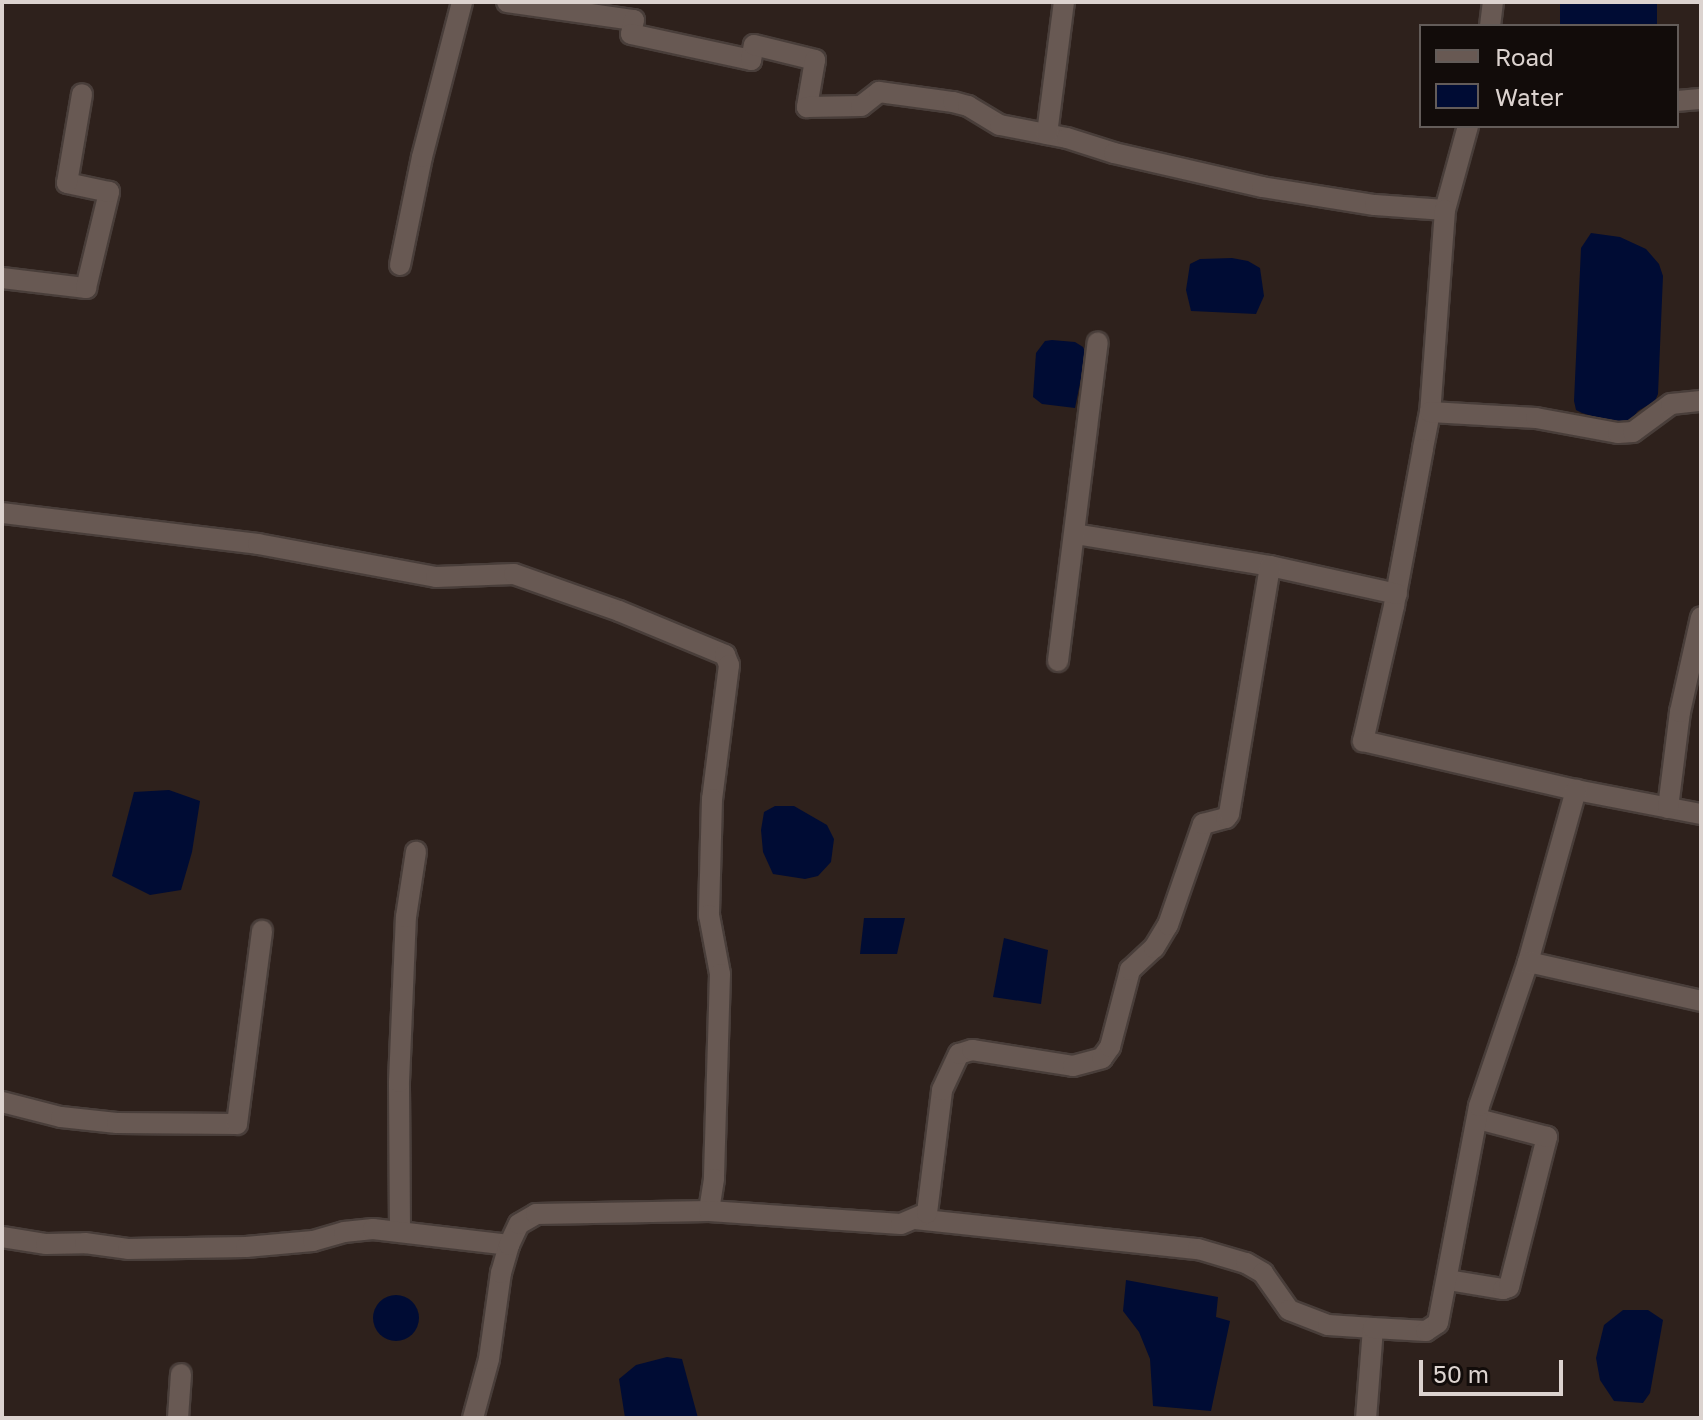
<!DOCTYPE html>
<html>
<head>
<meta charset="utf-8">
<style>
  body { margin:0 }
  #map { position:relative; width:1703px; height:1420px; overflow:hidden; background:#2e211c; font-family:"Golos Text",sans-serif }
  div>[style] { position:absolute }
  .water>* { inset:0; background:#000c34; transform-origin:0 0 }
  .round { border-radius:50% }
  .roads { filter:drop-shadow(2px 0 #493e3a) drop-shadow(-2px 0 #493e3a) drop-shadow(0 2px #493e3a) drop-shadow(0 -2px #493e3a) }
  .street>* { height:20px; margin:-10px; padding:0 10px; transform-origin:10px; border-radius:10px; background:#685953 }
  span { translate:-50% -50%; white-space:nowrap; text-align:center; line-height:1.15; -webkit-text-stroke:7px #120c0a; paint-order:stroke }
  .frame { position:absolute; inset:0; border:4px solid #dcd3cf; pointer-events:none }
  .legend { position:absolute; left:1419px; top:24px; width:260px; height:104px; box-sizing:border-box; background:#120c0a; border:2px solid #635c59; margin:0; padding:10px 14px; list-style:none; font-size:24px; color:#dcd3cf }
  .legend li { display:flex; align-items:center; gap:16px; height:40px }
  .legend b { width:40px; border:2px solid #635c59 }
  .scale { position:absolute; left:1419px; top:1360px; width:144px; height:36px; box-sizing:border-box; border:4px solid #dcd3cf; border-top:0; padding-left:10px; font-size:24px; line-height:28px; white-space:nowrap; color:#dcd3cf; -webkit-text-stroke:6px #120c0a; paint-order:stroke }
</style>
</head>
<body>
<div id="map">
  <div class="water">
    <div style="left:1560px;top:2px;width:97px;height:24px"></div>
    <div style="clip-path:polygon(1591px 233px,1620px 237px,1646px 249px,1659px 264px,1663px 276px,1658px 394px,1655px 401px,1638px 411px,1626px 426px,1582px 413px,1576px 410px,1574px 401px,1581px 248px)"></div>
    <div style="clip-path:polygon(1232px 258px,1248px 261px,1260px 268px,1264px 296px,1256px 314px,1191px 311px,1186px 290px,1190px 264px,1200px 259px)"></div>
    <div style="clip-path:polygon(1052px 340px,1075px 342px,1083px 347px,1086px 354px,1075px 408px,1042px 404px,1033px 397px,1036px 353px,1045px 341px)"></div>
    <div style="clip-path:polygon(169px 790px,200px 801px,192px 852px,181px 890px,150px 895px,112px 876px,134px 792px)"></div>
    <div style="clip-path:polygon(775px 806px,794px 806px,827px 825px,834px 839px,831px 862px,818px 876px,805px 879px,773px 874px,763px 852px,761px 830px,764px 812px)"></div>
    <div style="clip-path:polygon(864px 918px,905px 918px,897px 954px,860px 954px)"></div>
    <div style="clip-path:polygon(1004px 938px,1048px 950px,1041px 1004px,993px 997px)"></div>
    <div style="clip-path:polygon(1126px 1280px,1218px 1297px,1216px 1317px,1230px 1321px,1211px 1411px,1153px 1406px,1150px 1359px,1139px 1332px,1123px 1311px)"></div>
    <div class="round" style="left:373px;top:1295px;width:46px;height:46px"></div>
    <div style="clip-path:polygon(1623px 1310px,1648px 1310px,1663px 1320px,1650px 1393px,1643px 1403px,1614px 1401px,1600px 1380px,1596px 1358px,1604px 1325px)"></div>
    <div style="clip-path:polygon(667px 1357px,682px 1359px,698px 1418px,625px 1418px,619px 1379px,636px 1365px)"></div>
  </div>
  <div class="roads">
    <div class="street">
      <div style="left:507px;top:2px;width:128px;rotate:8.1deg"></div>
      <div style="left:634px;top:20px;width:14px;rotate:102deg"></div>
      <div style="left:631px;top:34px;width:123px;rotate:12.2deg"></div>
      <div style="left:751px;top:60px;width:15px;rotate:-79deg"></div>
      <div style="left:754px;top:45px;width:63px;rotate:13.8deg"></div>
      <div style="left:815px;top:60px;width:48px;rotate:99.7deg"></div>
      <div style="left:807px;top:107px;width:54px;rotate:-1.1deg"></div>
      <div style="left:861px;top:106px;width:23px;rotate:-38deg"></div>
      <div style="left:879px;top:92px;width:75px;rotate:7.7deg"></div>
      <div style="left:953px;top:102px;width:16px;rotate:15deg"></div>
      <div style="left:968px;top:106px;width:37px;rotate:31deg"></div>
      <div style="left:1000px;top:125px;width:68px;rotate:11deg"></div>
      <div style="left:1067px;top:138px;width:49px;rotate:17.7deg"></div>
      <div style="left:1114px;top:153px;width:152px;rotate:12.9deg"></div>
      <div style="left:1262px;top:187px;width:114px;rotate:9.1deg"></div>
      <div style="left:1375px;top:205px;width:70px;rotate:4.1deg"></div>
      <div style="left:1490px;top:26px;width:24px;rotate:-83deg"></div>
      <div style="left:1677px;top:101px;width:24px;rotate:-5deg"></div>
      <div style="left:1468px;top:126px;width:87px;rotate:105.3deg"></div>
      <div style="left:1445px;top:210px;width:203px;rotate:94.2deg"></div>
      <div style="left:1430px;top:412px;width:38px;rotate:101deg"></div>
      <div style="left:1423px;top:449px;width:160px;rotate:100.5deg"></div>
      <div style="left:1394px;top:606px;width:139px;rotate:102.9deg"></div>
      <div style="left:1363px;top:741px;width:219px;rotate:13deg"></div>
      <div style="left:1576px;top:790px;width:127px;rotate:10.9deg"></div>
      <div style="left:1047px;top:134px;width:133px;rotate:-82.7deg"></div>
      <div style="left:400px;top:265px;width:110px;rotate:-78.5deg"></div>
      <div style="left:422px;top:157px;width:160px;rotate:-75.5deg"></div>
      <div style="left:2px;top:278px;width:85px;rotate:6.8deg"></div>
      <div style="left:86px;top:288px;width:99px;rotate:-76.5deg"></div>
      <div style="left:109px;top:192px;width:43px;rotate:-167.9deg"></div>
      <div style="left:67px;top:183px;width:90px;rotate:-80.4deg"></div>
      <div style="left:1430px;top:412px;width:106px;rotate:3.2deg"></div>
      <div style="left:1536px;top:418px;width:83px;rotate:10.4deg"></div>
      <div style="left:1618px;top:433px;width:15px;rotate:-4deg"></div>
      <div style="left:1633px;top:432px;width:47px;rotate:-36.4deg"></div>
      <div style="left:1671px;top:404px;width:30px;rotate:-6deg"></div>
      <div style="left:2px;top:513px;width:258px;rotate:6.9deg"></div>
      <div style="left:258px;top:544px;width:181px;rotate:10.5deg"></div>
      <div style="left:436px;top:577px;width:78px;rotate:-2.2deg"></div>
      <div style="left:514px;top:574px;width:111px;rotate:19.4deg"></div>
      <div style="left:619px;top:611px;width:115px;rotate:22.5deg"></div>
      <div style="left:725px;top:655px;width:11px;rotate:68deg"></div>
      <div style="left:729px;top:665px;width:135px;rotate:97.2deg"></div>
      <div style="left:712px;top:799px;width:116px;rotate:91.5deg"></div>
      <div style="left:709px;top:915px;width:60px;rotate:79.4deg"></div>
      <div style="left:720px;top:974px;width:205px;rotate:91.7deg"></div>
      <div style="left:714px;top:1179px;width:32px;rotate:99deg"></div>
      <div style="left:1075px;top:534px;width:198px;rotate:9.3deg"></div>
      <div style="left:1270px;top:566px;width:130px;rotate:12.4deg"></div>
      <div style="left:1058px;top:661px;width:321px;rotate:-82.9deg"></div>
      <div style="left:1668px;top:808px;width:97px;rotate:-82.9deg"></div>
      <div style="left:1680px;top:712px;width:97px;rotate:-77.5deg"></div>
      <div style="left:1528px;top:962px;width:179px;rotate:-74.4deg"></div>
      <div style="left:2px;top:1102px;width:61px;rotate:14.3deg"></div>
      <div style="left:61px;top:1117px;width:56px;rotate:6.1deg"></div>
      <div style="left:117px;top:1123px;width:120px;rotate:0.5deg"></div>
      <div style="left:237px;top:1124px;width:195px;rotate:-82.6deg"></div>
      <div style="left:915px;top:1219px;width:285px;rotate:6.1deg"></div>
      <div style="left:1198px;top:1249px;width:50px;rotate:16.3deg"></div>
      <div style="left:1246px;top:1263px;width:20px;rotate:30deg"></div>
      <div style="left:1263px;top:1273px;width:45px;rotate:54.9deg"></div>
      <div style="left:1289px;top:1310px;width:42px;rotate:21deg"></div>
      <div style="left:1328px;top:1325px;width:45px;rotate:3.8deg"></div>
      <div style="left:1373px;top:1328px;width:90px;rotate:94.4deg"></div>
      <div style="left:400px;top:1229px;width:147px;rotate:-90.4deg"></div>
      <div style="left:399px;top:1082px;width:165px;rotate:-87.6deg"></div>
      <div style="left:406px;top:917px;width:66px;rotate:-81.3deg"></div>
      <div style="left:2px;top:1237px;width:45px;rotate:9deg"></div>
      <div style="left:46px;top:1244px;width:39px;rotate:-1deg"></div>
      <div style="left:85px;top:1243px;width:43px;rotate:7.9deg"></div>
      <div style="left:128px;top:1249px;width:118px;rotate:-1deg"></div>
      <div style="left:246px;top:1247px;width:67px;rotate:-5.1deg"></div>
      <div style="left:313px;top:1241px;width:32px;rotate:-16deg"></div>
      <div style="left:344px;top:1232px;width:29px;rotate:-6deg"></div>
      <div style="left:373px;top:1229px;width:137px;rotate:6.7deg"></div>
      <div style="left:1448px;top:1280px;width:56px;rotate:9.3deg"></div>
      <div style="left:1503px;top:1289px;width:6px;rotate:-18deg"></div>
      <div style="left:1509px;top:1287px;width:155px;rotate:-75.8deg"></div>
      <div style="left:1547px;top:1137px;width:71px;rotate:-165.4deg"></div>
      <div style="left:1373px;top:1328px;width:53px;rotate:3.2deg"></div>
      <div style="left:1426px;top:1331px;width:14px;rotate:-34deg"></div>
      <div style="left:1438px;top:1323px;width:221px;rotate:-79.3deg"></div>
      <div style="left:1479px;top:1106px;width:152px;rotate:-71.2deg"></div>
      <div style="left:1528px;top:962px;width:177px;rotate:12.7deg"></div>
      <div style="left:178px;top:1418px;width:44px;rotate:-86.1deg"></div>
      <div style="left:473px;top:1418px;width:61px;rotate:-74.8deg"></div>
      <div style="left:489px;top:1359px;width:87px;rotate:-82.1deg"></div>
      <div style="left:501px;top:1273px;width:29px;rotate:-74deg"></div>
      <div style="left:509px;top:1245px;width:23px;rotate:-65deg"></div>
      <div style="left:519px;top:1224px;width:20px;rotate:-30deg"></div>
      <div style="left:536px;top:1214px;width:173px;rotate:-1deg"></div>
      <div style="left:709px;top:1211px;width:192px;rotate:3.9deg"></div>
      <div style="left:901px;top:1224px;width:28px;rotate:-23deg"></div>
      <div style="left:927px;top:1213px;width:124px;rotate:-83deg"></div>
      <div style="left:942px;top:1090px;width:40px;rotate:-65deg"></div>
      <div style="left:959px;top:1054px;width:14px;rotate:-17deg"></div>
      <div style="left:972px;top:1050px;width:102px;rotate:9deg"></div>
      <div style="left:1073px;top:1066px;width:30px;rotate:-15deg"></div>
      <div style="left:1102px;top:1058px;width:14px;rotate:-54deg"></div>
      <div style="left:1110px;top:1047px;width:80px;rotate:-75.4deg"></div>
      <div style="left:1130px;top:970px;width:33px;rotate:-43deg"></div>
      <div style="left:1154px;top:948px;width:27px;rotate:-59deg"></div>
      <div style="left:1168px;top:925px;width:107px;rotate:-70.9deg"></div>
      <div style="left:1203px;top:824px;width:24px;rotate:-15deg"></div>
      <div style="left:1226px;top:818px;width:5px;rotate:-53deg"></div>
      <div style="left:1229px;top:814px;width:251px;rotate:-80.6deg"></div>
    </div>
  </div>
  <div class="frame"></div>
  <ul class="legend">
  <li><b style="height:10px;background:#685953"></b>Road</li>
  <li><b style="height:22px;background:#000c34"></b>Water</li>
  </ul>
  <div class="scale">50 m</div>
</div>
</body>
</html>
